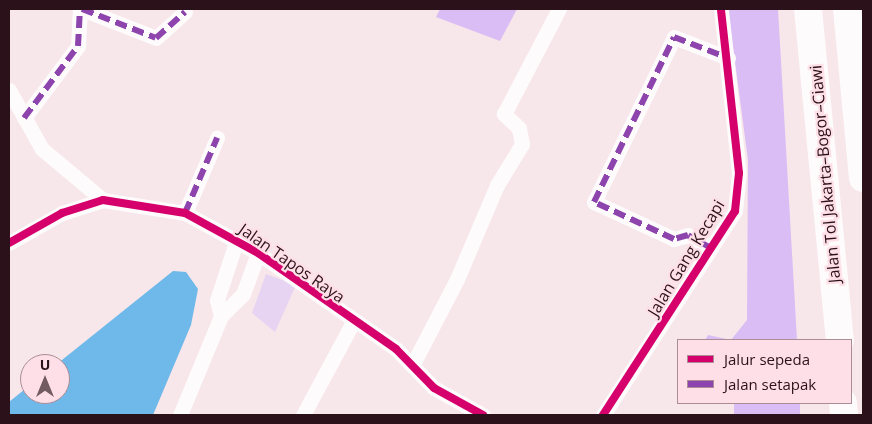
<!DOCTYPE html>
<html>
<head>
<meta charset="utf-8">
<style>
  body { margin:0 }
  #map { position:relative; width:872px; height:424px; overflow:hidden; background:#f7e6ea; font-family:"Open Sans",sans-serif }
  div>[style] { position:absolute }
  .green>* { inset:0; background:#e6d4f2 }
  .forest>* { inset:0; background:#dabdf5; transform-origin:0 0 }
  .water>* { inset:0; background:#6eb8ea }
  .street>* { height:15px; margin:-7.5px; padding:0 7.5px; transform-origin:7.5px; border-radius:7.5px; background:#fefbfc }
  .highway>* { height:28px; margin:-14px; padding:0 14px; transform-origin:14px; border-radius:14px; background:#fefbfc }
  .quiet>* { height:6px; margin-top:-3px; transform-origin:0; background:repeating-linear-gradient(90deg,#8e44ad 0 12px,transparent 0 18px) }
  .cycleway>* { height:8px; margin:-4px; padding:0 4px; transform-origin:4px; border-radius:4px; background:#d6006c }
  span { translate:-50% -50%; white-space:nowrap; text-align:center; line-height:1.15; -webkit-text-stroke:4.5px #fedfe7; paint-order:stroke }
  .street-label { font-size:16px; color:#2b1119 }
  .frame { position:absolute; inset:0; border:10px solid #2b1119; pointer-events:none }
  .legend { position:absolute; left:677px; top:339px; width:175px; height:65px; box-sizing:border-box; background:#fedfe7; border:1px solid #aa8d95; margin:0; padding:6px 9px; list-style:none; font-size:15px; color:#2b1119 }
  .legend li { display:flex; align-items:center; gap:10px; height:25px }
  .legend b { width:25px; border:1px solid #aa8d95 }
  .north { position:absolute; left:20px; top:354px; width:50px; height:50px; box-sizing:border-box; background:#fedfe7; border:1px solid #aa8d95; border-radius:50%; rotate:0deg; font-size:14px; font-weight:700; line-height:20px; text-align:center; color:#2b1119 }
  .north::after { content:''; display:block; margin:auto; width:18px; height:22px; background:#725c62; clip-path:polygon(50% 0,100% 100%,50% 72%,0 100%) }
</style>
</head>
<body>
<div id="map">
  <div class="green">
    <div style="clip-path:polygon(266px 274px,296px 285px,275px 332px,252px 313px)"></div>
  </div>
  <div class="forest">
    <div style="clip-path:polygon(440px 9px,517px 9px,500px 41px,436px 17px)"></div>
    <div style="clip-path:polygon(728px 9px,778px 9px,797px 340px,705px 340px,708px 335px,731px 340px,747px 320px,748px 160px)"></div>
    <div style="left:734px;top:403px;width:66px;height:12px"></div>
  </div>
  <div class="water">
    <div style="clip-path:polygon(173px 271px,186px 272px,198px 289px,191px 325px,153px 415px,9px 415px,9px 402px,30px 385px,30px 394px,60px 394px,57px 364px)"></div>
  </div>
  <div class="street">
    <div style="left:82px;top:9px;width:79px;rotate:21.4deg"></div>
    <div style="left:156px;top:38px;width:39px;rotate:-42deg"></div>
    <div style="left:9px;top:90px;width:68px;rotate:60.8deg"></div>
    <div style="left:42px;top:149px;width:80px;rotate:39.9deg"></div>
    <div style="left:24px;top:118px;width:90px;rotate:-53.1deg"></div>
    <div style="left:78px;top:46px;width:37px;rotate:-87deg"></div>
    <div style="left:185px;top:213px;width:82px;rotate:-66.9deg"></div>
    <div style="left:9px;top:243px;width:61px;rotate:-29.5deg"></div>
    <div style="left:62px;top:213px;width:43px;rotate:-17.6deg"></div>
    <div style="left:103px;top:200px;width:83px;rotate:9deg"></div>
    <div style="left:185px;top:213px;width:83px;rotate:28.7deg"></div>
    <div style="left:258px;top:253px;width:168px;rotate:34.8deg"></div>
    <div style="left:396px;top:349px;width:54px;rotate:45.7deg"></div>
    <div style="left:434px;top:388px;width:56px;rotate:28.9deg"></div>
    <div style="left:711px;top:248px;width:26px;rotate:-151deg"></div>
    <div style="left:688px;top:235px;width:15px;rotate:164deg"></div>
    <div style="left:674px;top:239px;width:88px;rotate:-155.2deg"></div>
    <div style="left:594px;top:202px;width:183px;rotate:-64.1deg"></div>
    <div style="left:674px;top:37px;width:58px;rotate:21.3deg"></div>
    <div style="left:221px;top:316px;width:16px;rotate:-104deg"></div>
    <div style="left:217px;top:300px;width:64px;rotate:-71.8deg"></div>
    <div style="left:413px;top:364px;width:96px;rotate:-62.6deg"></div>
    <div style="left:457px;top:279px;width:102px;rotate:-66.9deg"></div>
    <div style="left:497px;top:185px;width:48px;rotate:-58.6deg"></div>
    <div style="left:522px;top:144px;width:16px;rotate:-101deg"></div>
    <div style="left:519px;top:128px;width:21px;rotate:-137deg"></div>
    <div style="left:504px;top:114px;width:119px;rotate:-62.4deg"></div>
    <div style="left:180px;top:415px;width:107px;rotate:-67.5deg"></div>
    <div style="left:221px;top:316px;width:31px;rotate:-45deg"></div>
    <div style="left:243px;top:294px;width:44px;rotate:-69.9deg"></div>
    <div style="left:303px;top:415px;width:106px;rotate:-61.7deg"></div>
    <div style="left:603px;top:415px;width:243px;rotate:-57.1deg"></div>
    <div style="left:735px;top:211px;width:38px;rotate:-84deg"></div>
    <div style="left:739px;top:173px;width:165px;rotate:-96.3deg"></div>
  </div>
  <div class="highway">
    <div style="left:808px;top:9px;width:333px;rotate:84.5deg"></div>
    <div style="left:847px;top:9px;width:170px;rotate:84.6deg"></div>
    <div style="left:843px;top:403px;width:12px;rotate:85deg"></div>
  </div>
  <div class="quiet">
    <div style="left:82px;top:9px;width:79px;rotate:21.4deg"></div>
    <div style="left:156px;top:38px;width:39px;rotate:-42deg"></div>
    <div style="left:24px;top:118px;width:90px;rotate:-53.1deg"></div>
    <div style="left:78px;top:46px;width:37px;rotate:-87deg"></div>
    <div style="left:185px;top:213px;width:82px;rotate:-66.9deg"></div>
    <div style="left:711px;top:248px;width:26px;rotate:-151deg"></div>
    <div style="left:688px;top:235px;width:15px;rotate:164deg"></div>
    <div style="left:674px;top:239px;width:88px;rotate:-155.2deg"></div>
    <div style="left:594px;top:202px;width:183px;rotate:-64.1deg"></div>
    <div style="left:674px;top:37px;width:58px;rotate:21.3deg"></div>
  </div>
  <div class="cycleway">
    <div style="left:9px;top:243px;width:61px;rotate:-29.5deg"></div>
    <div style="left:62px;top:213px;width:43px;rotate:-17.6deg"></div>
    <div style="left:103px;top:200px;width:83px;rotate:9deg"></div>
    <div style="left:185px;top:213px;width:83px;rotate:28.7deg"></div>
    <div style="left:258px;top:253px;width:168px;rotate:34.8deg"></div>
    <div style="left:396px;top:349px;width:54px;rotate:45.7deg"></div>
    <div style="left:434px;top:388px;width:56px;rotate:28.9deg"></div>
    <div style="left:603px;top:415px;width:243px;rotate:-57.1deg"></div>
    <div style="left:735px;top:211px;width:38px;rotate:-84deg"></div>
    <div style="left:739px;top:173px;width:165px;rotate:-96.3deg"></div>
  </div>
  <div class="street-label">
    <span style="left:825px;top:174px;rotate:-95deg">Jalan Tol Jakarta–Bogor–Ciawi</span>
    <span style="left:686px;top:258px;rotate:-59deg">Jalan Gang Kecapi</span>
    <span style="left:292px;top:263px;rotate:35deg">Jalan Tapos Raya</span>
  </div>
  <div class="frame"></div>
  <ul class="legend">
  <li><b style="height:6px;background:#d6006c"></b>Jalur sepeda</li>
  <li><b style="height:6px;background:#8e44ad"></b>Jalan setapak</li>
  </ul>
  <div class="north">U</div>
</div>
</body>
</html>
